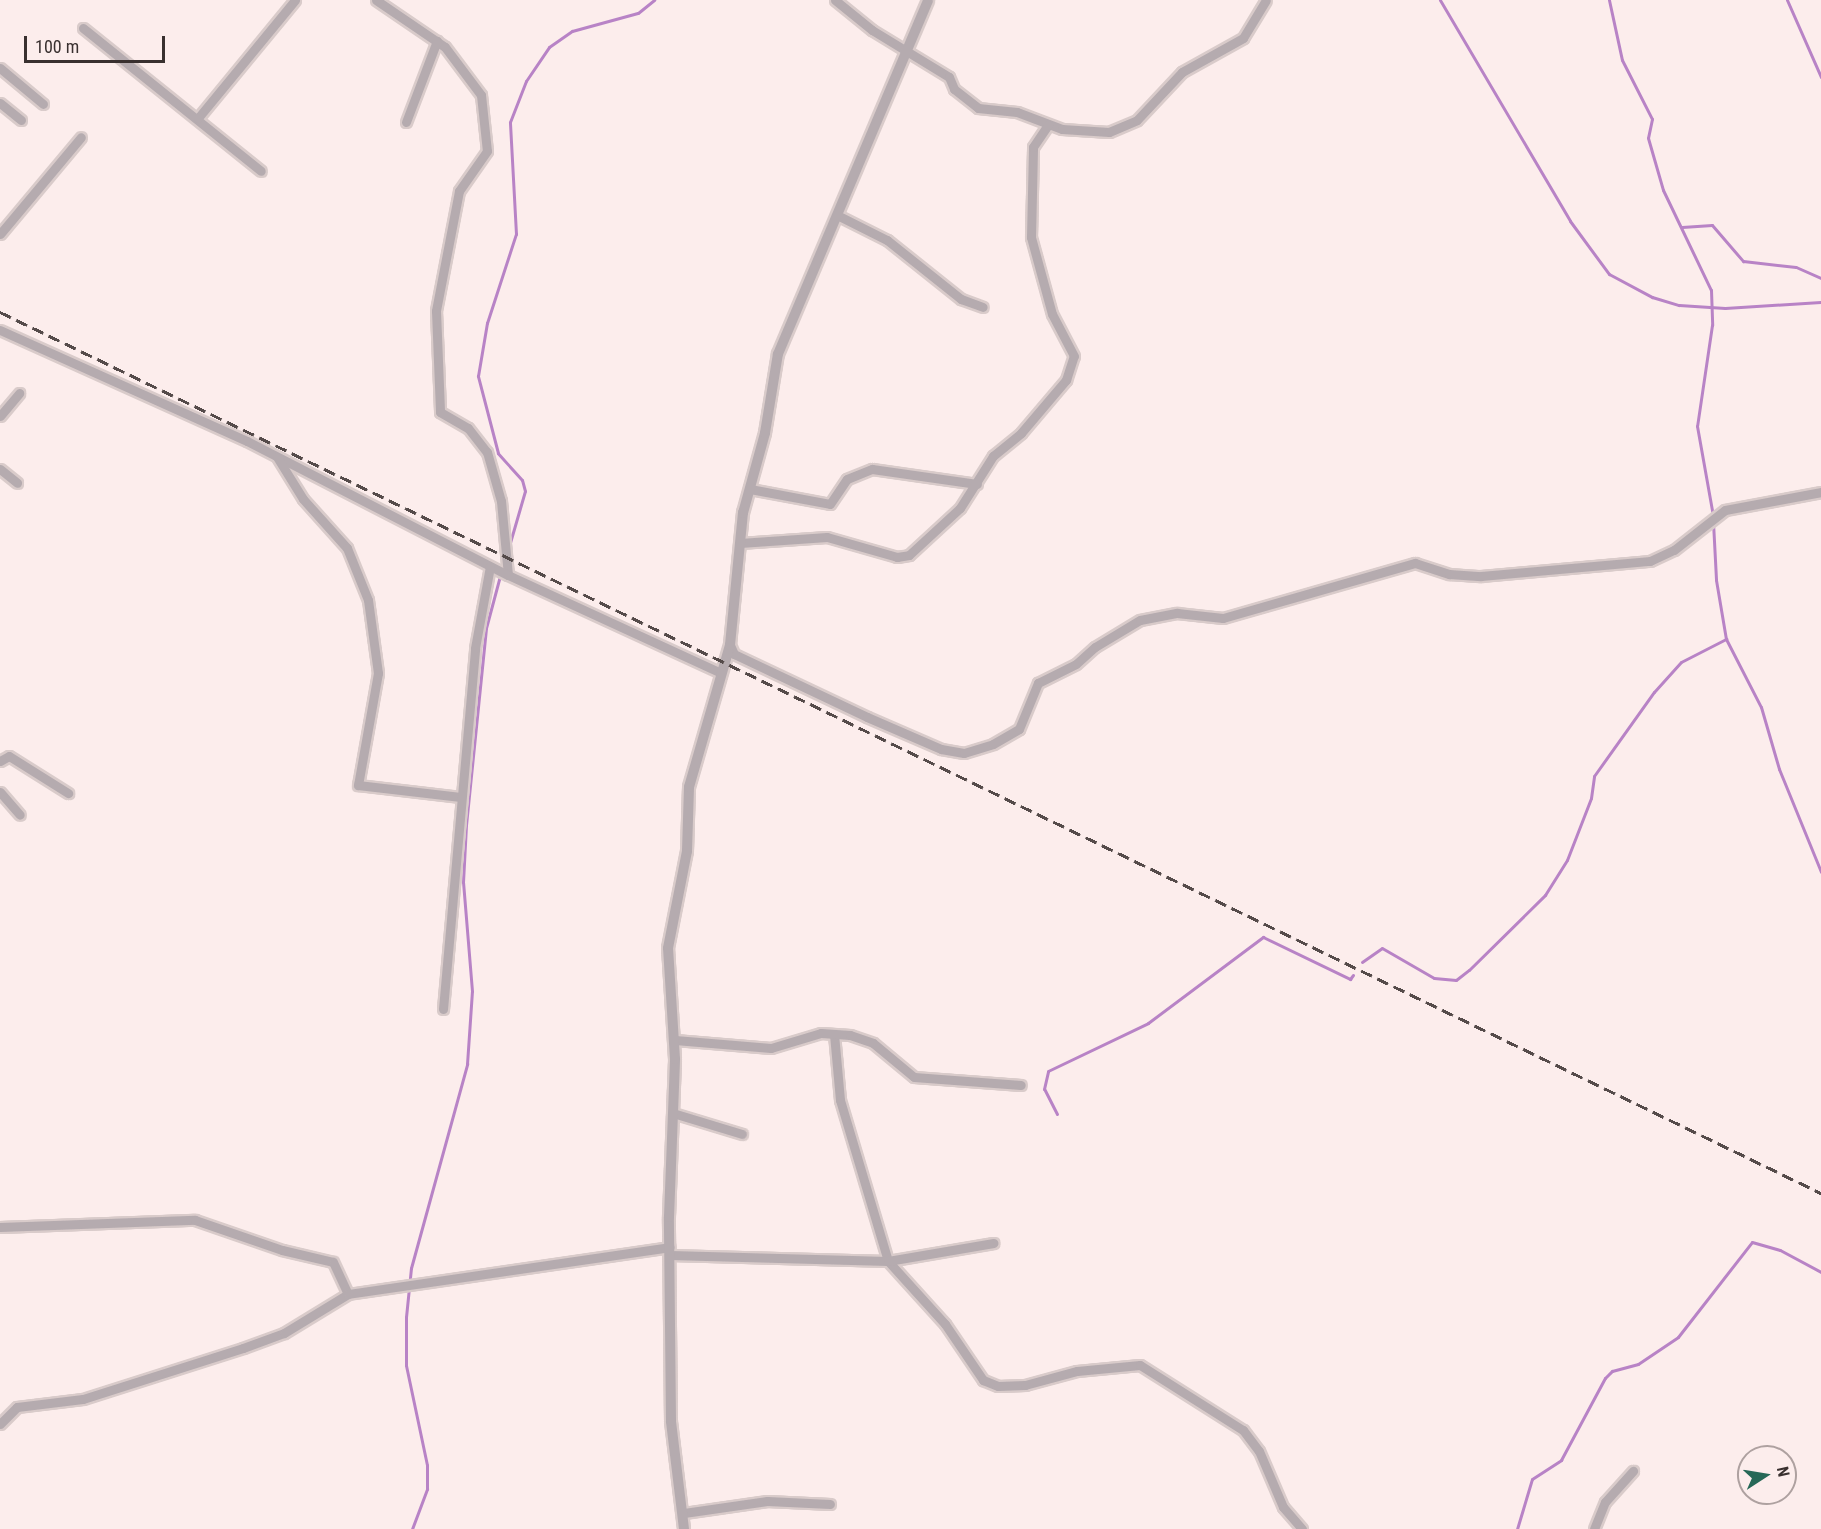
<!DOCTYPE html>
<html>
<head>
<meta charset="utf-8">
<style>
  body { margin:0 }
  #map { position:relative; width:1821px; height:1529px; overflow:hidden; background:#fcedec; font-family:"Roboto Condensed",sans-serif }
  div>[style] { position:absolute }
  .stream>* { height:3px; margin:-1.5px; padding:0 1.5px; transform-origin:1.5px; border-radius:1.5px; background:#b883c6 }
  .roads { filter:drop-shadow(2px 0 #d9cbca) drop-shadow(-2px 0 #d9cbca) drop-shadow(0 2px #d9cbca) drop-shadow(0 -2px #d9cbca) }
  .minor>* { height:9px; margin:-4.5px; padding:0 4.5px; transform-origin:4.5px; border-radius:4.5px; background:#b5abaf }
  .tertiary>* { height:10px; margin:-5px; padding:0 5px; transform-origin:5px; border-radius:5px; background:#b5abaf }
  .rail>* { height:3px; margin-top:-1.5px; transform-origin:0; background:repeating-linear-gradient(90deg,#554b4a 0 12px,transparent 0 18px) }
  span { translate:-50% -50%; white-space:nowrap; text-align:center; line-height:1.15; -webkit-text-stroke:4.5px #fcedec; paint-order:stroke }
  .north { position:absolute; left:1737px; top:1445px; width:60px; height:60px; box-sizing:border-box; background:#fcedec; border:2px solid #aea1a0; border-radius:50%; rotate:78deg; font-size:16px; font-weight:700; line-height:24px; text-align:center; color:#39302f }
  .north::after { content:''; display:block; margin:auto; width:21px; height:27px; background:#266857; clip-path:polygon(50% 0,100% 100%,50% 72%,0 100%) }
  .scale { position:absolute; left:24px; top:36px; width:141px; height:27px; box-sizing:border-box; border:3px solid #39302f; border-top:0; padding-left:8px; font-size:18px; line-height:21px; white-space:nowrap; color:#39302f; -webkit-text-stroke:4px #fcedec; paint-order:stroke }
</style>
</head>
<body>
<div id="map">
  <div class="stream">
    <div style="left:1440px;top:0;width:256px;rotate:59.5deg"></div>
    <div style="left:1570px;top:221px;width:66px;rotate:53.7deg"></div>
    <div style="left:1609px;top:274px;width:49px;rotate:28.1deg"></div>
    <div style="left:1652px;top:297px;width:28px;rotate:17deg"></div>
    <div style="left:1679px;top:305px;width:46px;rotate:3.7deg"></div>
    <div style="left:1725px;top:308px;width:96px;rotate:-3.6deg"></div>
    <div style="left:1609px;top:0;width:61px;rotate:77.8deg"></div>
    <div style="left:1622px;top:60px;width:66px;rotate:63deg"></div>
    <div style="left:1652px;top:119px;width:19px;rotate:102deg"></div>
    <div style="left:1648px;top:138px;width:54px;rotate:73.9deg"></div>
    <div style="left:1663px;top:190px;width:111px;rotate:64.4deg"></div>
    <div style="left:1711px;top:290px;width:35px;rotate:88deg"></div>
    <div style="left:1712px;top:325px;width:102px;rotate:98.4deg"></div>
    <div style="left:1697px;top:426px;width:91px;rotate:79.9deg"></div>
    <div style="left:1787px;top:0;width:84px;rotate:66.2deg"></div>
    <div style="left:1682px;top:227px;width:30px;rotate:-4deg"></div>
    <div style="left:1712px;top:225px;width:48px;rotate:49.3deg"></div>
    <div style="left:1743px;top:261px;width:53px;rotate:6.5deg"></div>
    <div style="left:1796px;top:267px;width:27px;rotate:24deg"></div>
    <div style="left:1713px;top:522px;width:58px;rotate:87deg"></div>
    <div style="left:1716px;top:580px;width:60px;rotate:80.4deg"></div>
    <div style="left:1726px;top:639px;width:76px;rotate:62.8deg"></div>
    <div style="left:1761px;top:707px;width:65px;rotate:73.8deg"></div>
    <div style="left:1779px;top:769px;width:111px;rotate:67.8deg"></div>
    <div style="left:509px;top:546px;width:57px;rotate:-73.8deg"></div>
    <div style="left:525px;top:491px;width:11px;rotate:-105deg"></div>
    <div style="left:522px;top:480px;width:36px;rotate:-132deg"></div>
    <div style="left:498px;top:453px;width:80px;rotate:-104.6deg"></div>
    <div style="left:478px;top:376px;width:54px;rotate:-80.4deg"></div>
    <div style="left:487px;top:323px;width:94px;rotate:-72deg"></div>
    <div style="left:516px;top:234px;width:112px;rotate:-93.1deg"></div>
    <div style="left:510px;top:122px;width:44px;rotate:-68.7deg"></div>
    <div style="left:526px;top:81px;width:41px;rotate:-55.9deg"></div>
    <div style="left:549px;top:47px;width:28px;rotate:-35deg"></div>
    <div style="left:572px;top:31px;width:68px;rotate:-15.3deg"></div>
    <div style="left:638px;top:13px;width:21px;rotate:-39deg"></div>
    <div style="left:1362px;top:962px;width:24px;rotate:-35deg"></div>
    <div style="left:1382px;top:948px;width:60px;rotate:30deg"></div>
    <div style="left:1434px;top:978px;width:22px;rotate:5deg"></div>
    <div style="left:1456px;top:980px;width:16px;rotate:-38deg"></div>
    <div style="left:1469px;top:970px;width:107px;rotate:-44.6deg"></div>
    <div style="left:1545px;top:895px;width:41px;rotate:-57.8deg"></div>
    <div style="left:1567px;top:860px;width:66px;rotate:-68.8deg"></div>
    <div style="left:1591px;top:798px;width:22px;rotate:-82deg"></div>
    <div style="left:1594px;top:776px;width:103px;rotate:-54.5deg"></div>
    <div style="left:1654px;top:692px;width:40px;rotate:-48deg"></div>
    <div style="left:1681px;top:662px;width:51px;rotate:-27.1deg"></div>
    <div style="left:1057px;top:1114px;width:28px;rotate:-117deg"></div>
    <div style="left:1044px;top:1089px;width:18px;rotate:-77deg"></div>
    <div style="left:1048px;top:1071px;width:111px;rotate:-25.6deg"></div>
    <div style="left:1148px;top:1023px;width:144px;rotate:-36.8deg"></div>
    <div style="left:1263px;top:937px;width:97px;rotate:25.8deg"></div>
    <div style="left:1350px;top:979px;width:5px;rotate:-53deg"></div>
    <div style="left:412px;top:1529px;width:43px;rotate:-69.4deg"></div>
    <div style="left:427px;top:1489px;width:24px;rotate:-90deg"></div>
    <div style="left:427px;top:1465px;width:102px;rotate:-101.9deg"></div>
    <div style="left:406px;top:1365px;width:48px;rotate:-90deg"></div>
    <div style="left:406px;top:1317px;width:49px;rotate:-84.2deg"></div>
    <div style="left:411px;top:1268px;width:212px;rotate:-74.6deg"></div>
    <div style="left:467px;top:1064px;width:73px;rotate:-86.1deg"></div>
    <div style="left:472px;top:991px;width:109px;rotate:-94.7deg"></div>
    <div style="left:463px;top:882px;width:57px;rotate:-87deg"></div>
    <div style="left:466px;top:825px;width:198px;rotate:-84.2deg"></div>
    <div style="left:486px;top:628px;width:58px;rotate:-75deg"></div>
    <div style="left:1517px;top:1529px;width:52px;rotate:-73.3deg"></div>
    <div style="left:1532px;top:1479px;width:35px;rotate:-33deg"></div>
    <div style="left:1561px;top:1460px;width:93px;rotate:-61.8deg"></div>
    <div style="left:1605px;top:1378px;width:10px;rotate:-45deg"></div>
    <div style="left:1612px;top:1371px;width:27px;rotate:-15deg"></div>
    <div style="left:1638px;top:1364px;width:48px;rotate:-34deg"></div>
    <div style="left:1678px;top:1337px;width:120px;rotate:-52.1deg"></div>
    <div style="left:1752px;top:1242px;width:29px;rotate:16deg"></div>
    <div style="left:1780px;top:1250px;width:47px;rotate:28.2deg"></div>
  </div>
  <div class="roads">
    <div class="minor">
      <div style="left:376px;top:0;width:83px;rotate:34.3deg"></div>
      <div style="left:445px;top:47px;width:60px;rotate:53.1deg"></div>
      <div style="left:481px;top:95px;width:56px;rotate:83.9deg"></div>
      <div style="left:487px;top:151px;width:49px;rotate:125deg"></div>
      <div style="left:459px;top:191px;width:122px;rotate:100.9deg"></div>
      <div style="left:436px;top:311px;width:101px;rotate:87.7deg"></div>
      <div style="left:440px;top:412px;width:32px;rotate:30deg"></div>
      <div style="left:468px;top:428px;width:31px;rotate:52deg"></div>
      <div style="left:487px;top:452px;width:51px;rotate:74.1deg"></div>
      <div style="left:501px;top:501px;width:74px;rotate:84.6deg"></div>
      <div style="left:835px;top:0;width:48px;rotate:39deg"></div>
      <div style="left:872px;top:30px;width:90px;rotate:31.4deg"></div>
      <div style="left:949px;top:77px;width:13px;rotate:67deg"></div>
      <div style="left:954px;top:89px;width:31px;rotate:38deg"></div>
      <div style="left:978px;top:108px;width:39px;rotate:6deg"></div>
      <div style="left:1017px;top:112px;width:48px;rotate:20.7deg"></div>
      <div style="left:1062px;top:129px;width:47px;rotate:3.7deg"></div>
      <div style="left:1109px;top:132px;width:30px;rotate:-23deg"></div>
      <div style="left:1137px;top:120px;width:66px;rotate:-46.8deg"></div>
      <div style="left:1182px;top:72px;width:70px;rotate:-29.1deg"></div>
      <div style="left:1243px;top:38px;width:44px;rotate:-58.8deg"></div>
      <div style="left:83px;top:28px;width:228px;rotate:38.8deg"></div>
      <div style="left:0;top:68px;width:56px;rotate:39.9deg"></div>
      <div style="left:0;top:103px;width:27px;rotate:39deg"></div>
      <div style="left:198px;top:118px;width:153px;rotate:-50.6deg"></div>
      <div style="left:406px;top:122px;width:87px;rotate:-69.1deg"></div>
      <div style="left:839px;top:216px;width:54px;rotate:26.6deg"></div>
      <div style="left:887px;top:240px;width:95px;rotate:38.6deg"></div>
      <div style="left:961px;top:299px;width:23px;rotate:20deg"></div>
      <div style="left:0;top:234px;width:126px;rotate:-50.1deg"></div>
      <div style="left:0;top:330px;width:271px;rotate:24.2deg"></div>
      <div style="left:247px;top:441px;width:293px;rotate:27.2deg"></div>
      <div style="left:508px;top:575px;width:234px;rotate:24.7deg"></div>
      <div style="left:0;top:416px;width:30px;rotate:-50deg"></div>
      <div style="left:277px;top:457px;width:49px;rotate:58.2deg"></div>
      <div style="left:303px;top:499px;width:66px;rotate:48.1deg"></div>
      <div style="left:347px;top:548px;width:56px;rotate:68deg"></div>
      <div style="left:368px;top:600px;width:74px;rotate:82.2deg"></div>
      <div style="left:378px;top:673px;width:114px;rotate:100.1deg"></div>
      <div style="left:358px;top:785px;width:103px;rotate:6.7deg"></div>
      <div style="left:0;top:469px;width:22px;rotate:39deg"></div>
      <div style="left:750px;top:489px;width:81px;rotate:10.6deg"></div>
      <div style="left:830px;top:504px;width:30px;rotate:-56deg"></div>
      <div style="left:847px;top:479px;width:27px;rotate:-22deg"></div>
      <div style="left:872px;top:469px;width:106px;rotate:8.1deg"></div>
      <div style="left:740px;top:543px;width:87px;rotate:-3.9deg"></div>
      <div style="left:827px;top:537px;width:73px;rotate:15.9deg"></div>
      <div style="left:897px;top:557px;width:12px;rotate:-9deg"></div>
      <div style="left:909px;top:555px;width:69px;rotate:-42.7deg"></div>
      <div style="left:960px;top:508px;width:62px;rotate:-57.6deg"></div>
      <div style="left:993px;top:456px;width:36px;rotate:-39deg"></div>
      <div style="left:1021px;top:433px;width:70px;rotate:-49.7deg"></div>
      <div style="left:1066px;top:380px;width:25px;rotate:-72deg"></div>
      <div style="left:1074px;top:356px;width:47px;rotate:-117.6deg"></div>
      <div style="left:1052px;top:314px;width:80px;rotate:-105.3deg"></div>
      <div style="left:1031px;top:237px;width:90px;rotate:-88.7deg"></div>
      <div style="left:1033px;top:147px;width:27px;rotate:-56deg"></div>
      <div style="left:730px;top:645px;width:10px;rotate:66deg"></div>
      <div style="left:734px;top:654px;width:147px;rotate:25.3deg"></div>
      <div style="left:867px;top:717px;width:81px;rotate:23.4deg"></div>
      <div style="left:941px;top:749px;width:23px;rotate:10deg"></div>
      <div style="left:964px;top:753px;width:30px;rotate:-17deg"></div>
      <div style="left:993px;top:744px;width:30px;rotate:-30deg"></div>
      <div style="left:1019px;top:729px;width:50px;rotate:-67.6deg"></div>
      <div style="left:1038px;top:683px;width:42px;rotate:-26.6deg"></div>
      <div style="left:1076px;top:664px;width:25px;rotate:-42deg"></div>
      <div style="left:1095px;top:647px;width:52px;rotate:-31deg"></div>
      <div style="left:1140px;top:620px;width:38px;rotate:-11deg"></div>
      <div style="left:1177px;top:613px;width:46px;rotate:6.2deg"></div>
      <div style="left:1223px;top:618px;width:200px;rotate:-16deg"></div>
      <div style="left:1415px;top:563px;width:36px;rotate:18deg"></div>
      <div style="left:1449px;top:574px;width:32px;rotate:4deg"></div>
      <div style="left:1481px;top:576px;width:170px;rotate:-5.1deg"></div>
      <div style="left:1650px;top:561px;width:26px;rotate:-25deg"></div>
      <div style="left:1674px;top:550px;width:65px;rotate:-38.1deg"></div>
      <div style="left:1725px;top:510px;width:98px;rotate:-10.6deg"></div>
      <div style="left:0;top:761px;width:10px;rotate:-29deg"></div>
      <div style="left:9px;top:756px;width:70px;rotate:32.1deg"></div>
      <div style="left:0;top:792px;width:30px;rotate:49deg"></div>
      <div style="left:443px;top:1009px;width:362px;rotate:-84.9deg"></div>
      <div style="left:475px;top:648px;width:83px;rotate:-79.6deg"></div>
      <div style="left:834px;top:1034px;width:66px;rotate:84.8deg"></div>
      <div style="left:840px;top:1100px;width:168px;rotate:73.4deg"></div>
      <div style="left:888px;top:1261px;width:85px;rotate:47.9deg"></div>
      <div style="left:945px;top:1324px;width:68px;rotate:55.8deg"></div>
      <div style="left:983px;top:1380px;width:16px;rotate:22deg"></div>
      <div style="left:998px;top:1386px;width:27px;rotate:-2deg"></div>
      <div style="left:1025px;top:1385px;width:54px;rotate:-15.1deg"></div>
      <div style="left:1077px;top:1371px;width:63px;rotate:-5.4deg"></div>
      <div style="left:1140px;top:1365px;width:122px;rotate:32.3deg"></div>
      <div style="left:1243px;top:1430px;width:26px;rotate:53deg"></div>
      <div style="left:1259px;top:1451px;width:61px;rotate:66.8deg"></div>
      <div style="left:1283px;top:1507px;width:29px;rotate:49deg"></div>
      <div style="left:675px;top:1040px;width:96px;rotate:4.8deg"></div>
      <div style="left:771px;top:1048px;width:52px;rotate:-16.7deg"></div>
      <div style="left:821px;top:1033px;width:29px;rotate:4deg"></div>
      <div style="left:850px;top:1035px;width:24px;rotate:19deg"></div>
      <div style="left:873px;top:1043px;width:53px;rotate:39.7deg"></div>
      <div style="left:914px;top:1077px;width:107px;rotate:4.3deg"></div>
      <div style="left:673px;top:1113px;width:72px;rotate:16.9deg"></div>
      <div style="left:0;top:1227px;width:195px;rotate:-2.1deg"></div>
      <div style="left:195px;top:1220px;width:92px;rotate:19deg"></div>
      <div style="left:282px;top:1250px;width:52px;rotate:13.2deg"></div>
      <div style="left:333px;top:1262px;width:35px;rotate:65deg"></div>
      <div style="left:670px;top:1255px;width:218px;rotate:1.6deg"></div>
      <div style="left:888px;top:1261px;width:107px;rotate:-9.7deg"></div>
      <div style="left:0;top:1424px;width:24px;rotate:-45deg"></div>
      <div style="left:17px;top:1407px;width:66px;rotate:-6.9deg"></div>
      <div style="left:83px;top:1399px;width:168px;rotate:-17.7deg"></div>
      <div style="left:243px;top:1348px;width:44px;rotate:-20.1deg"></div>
      <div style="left:284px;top:1333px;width:75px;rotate:-31.4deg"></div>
      <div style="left:348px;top:1294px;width:325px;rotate:-8.3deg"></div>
      <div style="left:684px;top:1513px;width:84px;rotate:-8.2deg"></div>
      <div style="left:767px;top:1501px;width:63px;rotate:2.7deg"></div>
      <div style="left:1594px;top:1529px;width:29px;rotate:-68deg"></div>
      <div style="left:1605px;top:1502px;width:42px;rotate:-47.9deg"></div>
    </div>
    <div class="tertiary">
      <div style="left:684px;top:1529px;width:109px;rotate:-96.9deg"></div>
      <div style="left:671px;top:1421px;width:204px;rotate:-90.6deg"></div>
      <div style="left:669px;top:1217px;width:158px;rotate:-87.8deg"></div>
      <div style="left:675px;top:1059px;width:111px;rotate:-93.6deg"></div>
      <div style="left:668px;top:948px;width:99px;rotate:-78.9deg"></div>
      <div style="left:687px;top:851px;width:64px;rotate:-88.2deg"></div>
      <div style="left:689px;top:787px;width:148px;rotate:-73.9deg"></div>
      <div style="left:730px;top:645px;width:133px;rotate:-84.4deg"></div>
      <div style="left:743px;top:513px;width:83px;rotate:-74.6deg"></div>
      <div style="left:765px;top:433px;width:80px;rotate:-80.7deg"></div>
      <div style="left:778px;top:354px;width:384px;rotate:-67deg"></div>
    </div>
  </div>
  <div class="rail">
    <div style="left:0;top:312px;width:2023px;rotate:25.82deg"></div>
  </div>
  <div class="north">N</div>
  <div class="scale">100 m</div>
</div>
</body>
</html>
